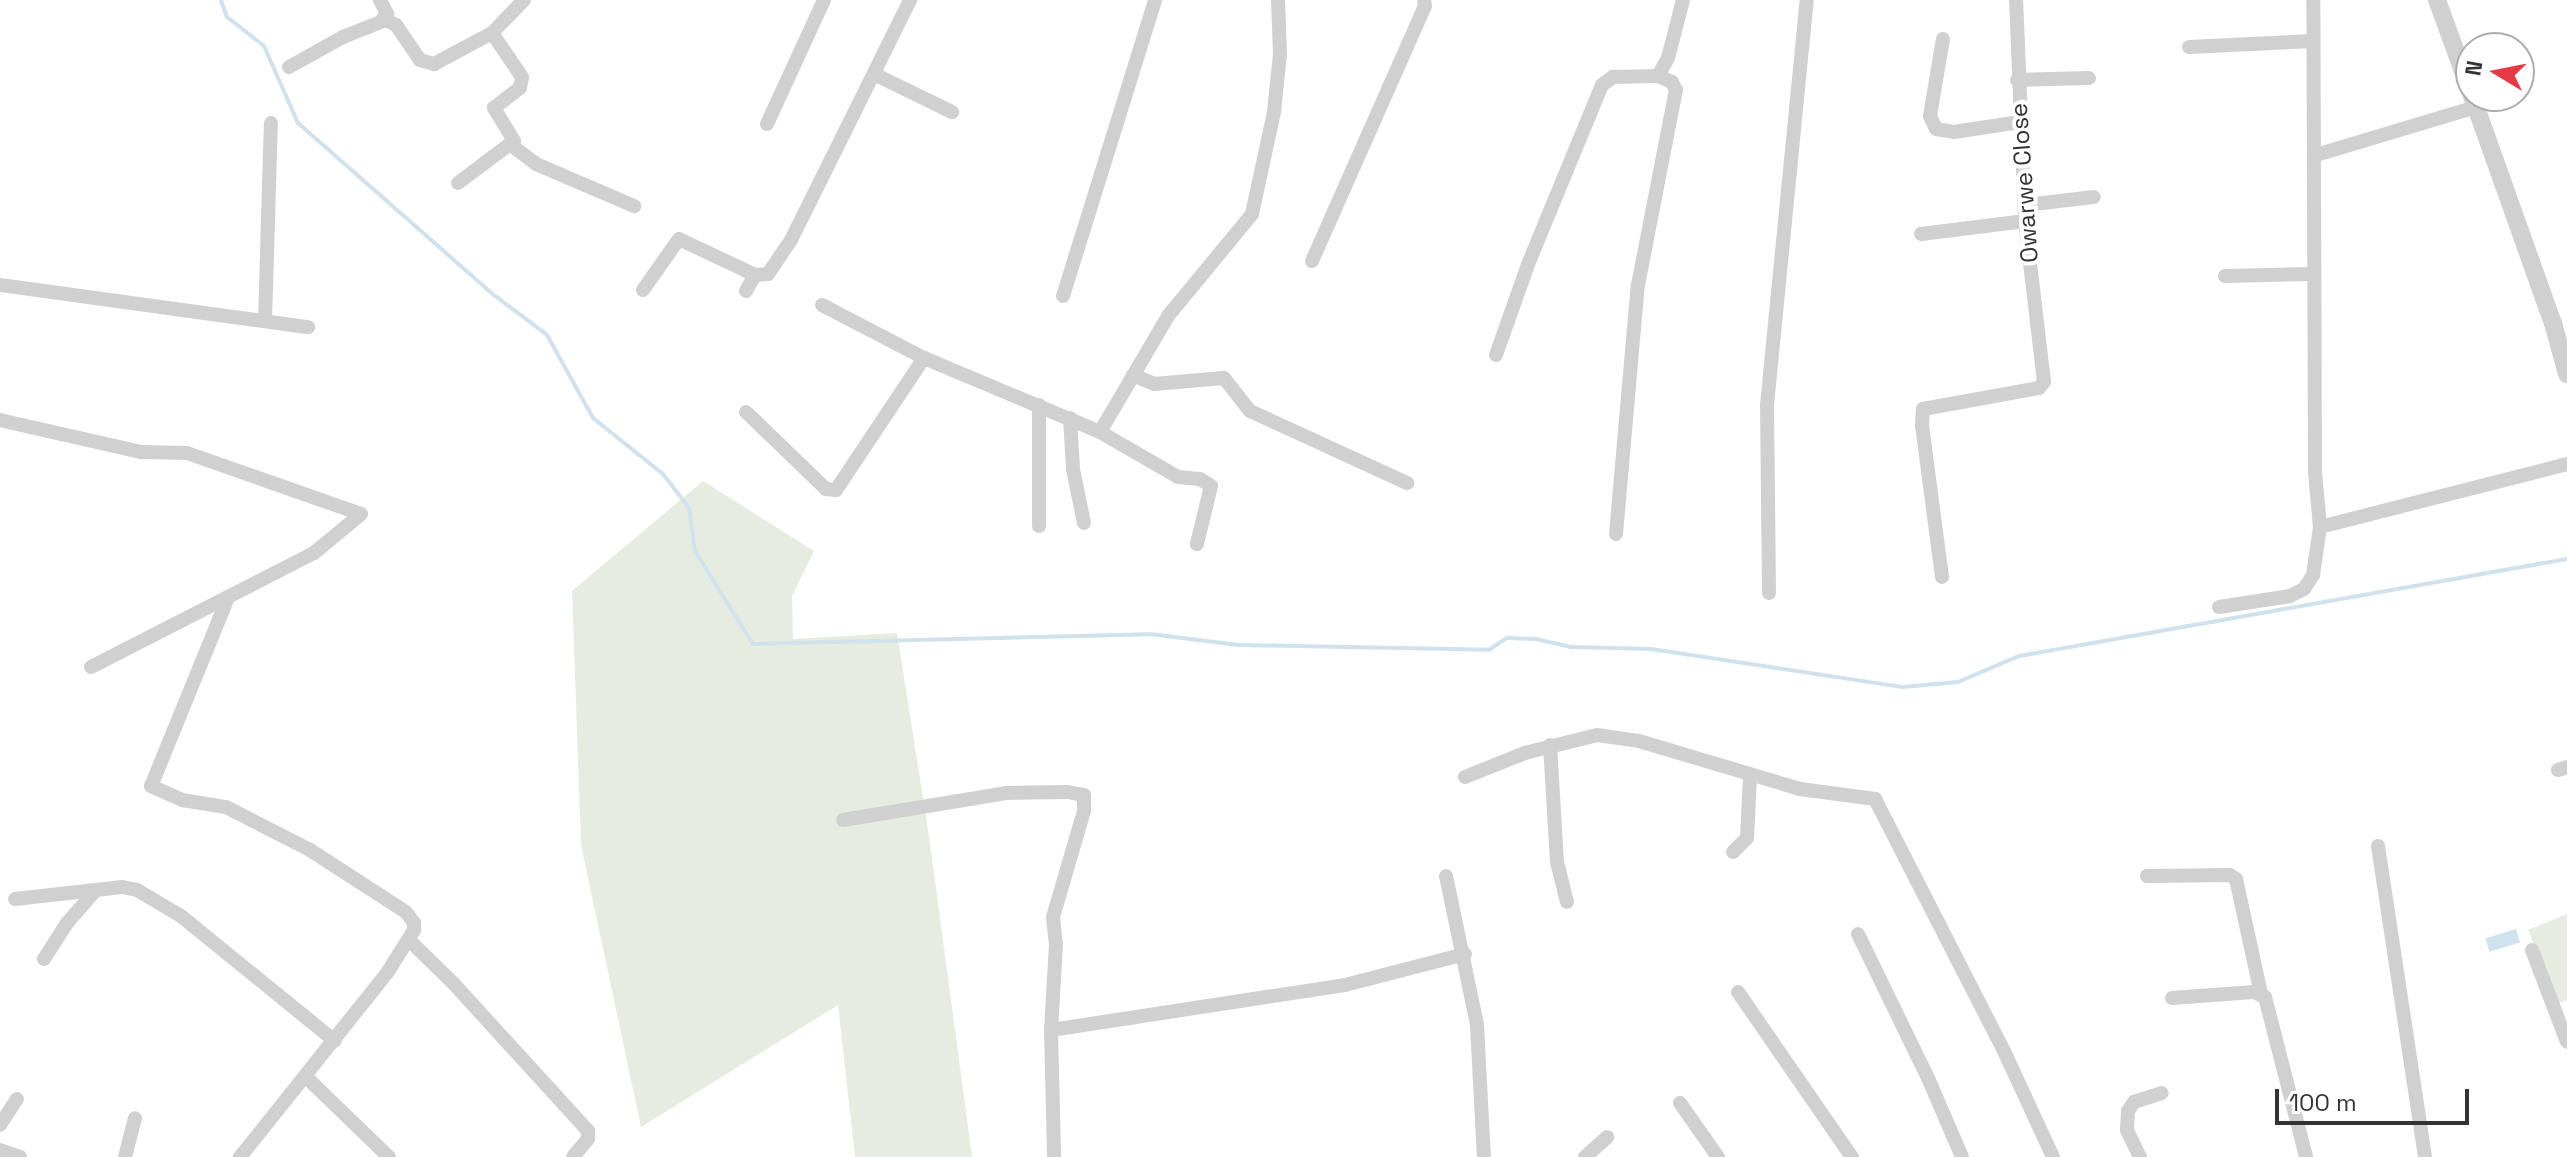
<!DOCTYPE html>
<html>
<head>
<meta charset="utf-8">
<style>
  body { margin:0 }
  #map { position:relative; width:2567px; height:1157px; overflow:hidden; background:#fff; font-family:"Space Grotesk",sans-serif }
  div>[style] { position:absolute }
  .green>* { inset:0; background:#e6ecdf }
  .water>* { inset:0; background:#cfe2ee; transform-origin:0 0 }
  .stream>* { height:4px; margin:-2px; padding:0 2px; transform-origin:2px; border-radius:2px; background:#cfe2ee }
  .minor>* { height:14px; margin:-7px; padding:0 7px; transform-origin:7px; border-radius:7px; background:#d0d0d0 }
  .tertiary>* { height:18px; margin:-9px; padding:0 9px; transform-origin:9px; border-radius:9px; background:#d0d0d0 }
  span { translate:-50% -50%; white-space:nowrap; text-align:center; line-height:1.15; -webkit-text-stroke:8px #fff; paint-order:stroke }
  .street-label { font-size:24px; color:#333 }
  .north { position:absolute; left:2455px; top:32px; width:80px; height:80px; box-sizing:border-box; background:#fff; border:2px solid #adadad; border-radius:50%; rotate:280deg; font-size:22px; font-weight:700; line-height:32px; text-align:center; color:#333 }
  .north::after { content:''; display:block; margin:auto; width:28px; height:36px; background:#e63946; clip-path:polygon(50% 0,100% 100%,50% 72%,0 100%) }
  .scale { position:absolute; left:2275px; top:1089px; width:194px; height:36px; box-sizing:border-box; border:4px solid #333; border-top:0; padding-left:10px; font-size:24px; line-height:28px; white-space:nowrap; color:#333; -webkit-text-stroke:6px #fff; paint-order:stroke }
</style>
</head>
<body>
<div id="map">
  <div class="green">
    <div style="clip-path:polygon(703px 481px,814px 551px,792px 596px,793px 639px,897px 633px,929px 836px,972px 1157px,855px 1157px,838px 1005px,641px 1127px,581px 845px,572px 591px)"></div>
    <div style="clip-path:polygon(2567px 914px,2567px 1000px,2559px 1003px,2528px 930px)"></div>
  </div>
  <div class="water">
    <div style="left:2516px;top:929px;width:14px;height:32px;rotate:73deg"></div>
  </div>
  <div class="stream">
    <div style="left:221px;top:0;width:18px;rotate:71deg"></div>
    <div style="left:227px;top:17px;width:47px;rotate:38.1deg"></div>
    <div style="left:264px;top:46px;width:84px;rotate:66.2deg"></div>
    <div style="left:298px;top:123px;width:261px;rotate:41.3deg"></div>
    <div style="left:494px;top:295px;width:66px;rotate:37deg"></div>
    <div style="left:547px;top:335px;width:95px;rotate:61deg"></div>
    <div style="left:593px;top:418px;width:90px;rotate:38.7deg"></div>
    <div style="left:663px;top:474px;width:43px;rotate:52.6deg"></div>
    <div style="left:689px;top:508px;width:43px;rotate:82.1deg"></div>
    <div style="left:695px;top:551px;width:110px;rotate:58.1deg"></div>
    <div style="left:753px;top:644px;width:397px;rotate:-1.4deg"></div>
    <div style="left:1150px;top:634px;width:89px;rotate:7.1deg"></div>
    <div style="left:1238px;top:645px;width:251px;rotate:1.1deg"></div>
    <div style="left:1489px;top:650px;width:22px;rotate:-34deg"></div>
    <div style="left:1507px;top:638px;width:29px;rotate:2deg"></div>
    <div style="left:1536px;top:639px;width:37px;rotate:13deg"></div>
    <div style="left:1572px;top:647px;width:79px;rotate:1.5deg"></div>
    <div style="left:1651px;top:649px;width:255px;rotate:8.6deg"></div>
    <div style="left:1903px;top:687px;width:55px;rotate:-5.2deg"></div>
    <div style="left:1958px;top:682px;width:66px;rotate:-23.1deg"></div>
    <div style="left:2019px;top:656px;width:557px;rotate:-10.04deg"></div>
  </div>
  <div class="minor">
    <div style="left:380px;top:0;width:16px;rotate:63deg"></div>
    <div style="left:387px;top:14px;width:9px;rotate:131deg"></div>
    <div style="left:1943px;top:39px;width:78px;rotate:99.6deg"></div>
    <div style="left:1930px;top:116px;width:14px;rotate:65deg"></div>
    <div style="left:1936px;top:129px;width:18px;rotate:9deg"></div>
    <div style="left:1954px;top:132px;width:66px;rotate:-8.7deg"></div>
    <div style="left:2189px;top:47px;width:124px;rotate:-2.8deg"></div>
    <div style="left:289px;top:67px;width:62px;rotate:-29.1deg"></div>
    <div style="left:343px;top:37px;width:46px;rotate:-21.6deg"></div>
    <div style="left:386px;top:20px;width:11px;rotate:27deg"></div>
    <div style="left:396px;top:25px;width:42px;rotate:55.6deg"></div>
    <div style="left:420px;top:60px;width:15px;rotate:16deg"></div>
    <div style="left:434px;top:64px;width:66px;rotate:-28.1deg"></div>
    <div style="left:492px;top:33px;width:46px;rotate:-45.9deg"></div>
    <div style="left:874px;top:74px;width:87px;rotate:26deg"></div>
    <div style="left:2017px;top:80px;width:72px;rotate:-1.6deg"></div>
    <div style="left:767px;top:124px;width:136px;rotate:-65.3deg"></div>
    <div style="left:511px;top:145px;width:31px;rotate:37deg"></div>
    <div style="left:536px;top:164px;width:107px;rotate:23.2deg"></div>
    <div style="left:2316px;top:155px;width:167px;rotate:-16.7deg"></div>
    <div style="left:458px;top:183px;width:70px;rotate:-36.9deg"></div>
    <div style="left:514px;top:141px;width:39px;rotate:-121deg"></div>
    <div style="left:494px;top:108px;width:33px;rotate:-38deg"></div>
    <div style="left:520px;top:88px;width:11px;rotate:-80deg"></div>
    <div style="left:522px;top:77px;width:53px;rotate:-124.3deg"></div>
    <div style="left:2025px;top:205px;width:69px;rotate:-6.6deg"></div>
    <div style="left:1921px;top:234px;width:105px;rotate:-7.1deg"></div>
    <div style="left:1312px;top:261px;width:279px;rotate:-66.1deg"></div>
    <div style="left:1425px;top:6px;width:6px;rotate:-99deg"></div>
    <div style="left:2225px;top:276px;width:89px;rotate:-1.3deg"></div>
    <div style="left:0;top:285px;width:311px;rotate:7.8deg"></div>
    <div style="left:643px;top:290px;width:62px;rotate:-54.8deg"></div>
    <div style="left:679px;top:239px;width:84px;rotate:25.3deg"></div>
    <div style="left:755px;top:275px;width:13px;rotate:-4deg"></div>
    <div style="left:768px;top:274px;width:41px;rotate:-55.9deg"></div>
    <div style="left:791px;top:240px;width:268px;rotate:-63.6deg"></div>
    <div style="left:746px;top:291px;width:18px;rotate:-61deg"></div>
    <div style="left:1063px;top:296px;width:310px;rotate:-72.7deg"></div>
    <div style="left:822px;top:305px;width:115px;rotate:27.5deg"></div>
    <div style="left:924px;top:358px;width:191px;rotate:22.8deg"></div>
    <div style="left:1100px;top:432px;width:134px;rotate:-59.6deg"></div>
    <div style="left:1168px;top:316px;width:132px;rotate:-50.5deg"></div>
    <div style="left:1252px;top:214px;width:104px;rotate:-77.8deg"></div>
    <div style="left:1274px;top:112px;width:58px;rotate:-84.1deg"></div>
    <div style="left:1280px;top:54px;width:54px;rotate:-92.1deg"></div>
    <div style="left:265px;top:321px;width:198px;rotate:-88.3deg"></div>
    <div style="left:1496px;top:355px;width:99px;rotate:-70.5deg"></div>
    <div style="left:1529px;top:262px;width:191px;rotate:-67.6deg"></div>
    <div style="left:1602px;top:85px;width:14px;rotate:-36deg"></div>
    <div style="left:1613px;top:77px;width:45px;rotate:-1.3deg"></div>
    <div style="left:1658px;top:76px;width:21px;rotate:-61deg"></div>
    <div style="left:1668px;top:58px;width:60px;rotate:-75.5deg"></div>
    <div style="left:1133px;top:375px;width:23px;rotate:23deg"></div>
    <div style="left:1154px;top:384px;width:70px;rotate:-4.9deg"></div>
    <div style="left:1224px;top:378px;width:42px;rotate:51.8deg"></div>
    <div style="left:1250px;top:411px;width:173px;rotate:24.6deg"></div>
    <div style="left:1039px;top:405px;width:121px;rotate:90deg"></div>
    <div style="left:746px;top:412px;width:111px;rotate:43.9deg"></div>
    <div style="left:826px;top:489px;width:10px;rotate:6deg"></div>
    <div style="left:836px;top:490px;width:159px;rotate:-56.3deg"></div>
    <div style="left:1070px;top:418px;width:51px;rotate:86.6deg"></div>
    <div style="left:1073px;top:469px;width:55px;rotate:78.5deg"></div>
    <div style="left:0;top:420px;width:145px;rotate:12.8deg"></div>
    <div style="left:141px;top:452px;width:46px;rotate:1.2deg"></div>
    <div style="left:187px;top:453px;width:184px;rotate:19.3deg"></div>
    <div style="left:1100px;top:432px;width:90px;rotate:30deg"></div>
    <div style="left:1178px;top:477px;width:22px;rotate:5deg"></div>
    <div style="left:1200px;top:479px;width:13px;rotate:32deg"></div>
    <div style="left:1211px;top:486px;width:60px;rotate:103.6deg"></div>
    <div style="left:2320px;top:527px;width:255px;rotate:-14.3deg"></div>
    <div style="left:1616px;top:534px;width:250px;rotate:-85deg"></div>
    <div style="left:1638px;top:285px;width:199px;rotate:-79deg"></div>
    <div style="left:1676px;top:90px;width:9px;rotate:-117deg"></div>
    <div style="left:1672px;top:82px;width:15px;rotate:-157deg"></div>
    <div style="left:1942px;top:577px;width:152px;rotate:-97.5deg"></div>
    <div style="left:1922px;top:426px;width:17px;rotate:-87deg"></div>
    <div style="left:1923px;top:409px;width:118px;rotate:-10.3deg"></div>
    <div style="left:2039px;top:388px;width:8px;rotate:-50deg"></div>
    <div style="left:2044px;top:382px;width:162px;rotate:-96.7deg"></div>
    <div style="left:2025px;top:221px;width:221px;rotate:-92.3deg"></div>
    <div style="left:1769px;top:593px;width:188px;rotate:-90.6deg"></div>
    <div style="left:1767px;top:405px;width:407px;rotate:-84.4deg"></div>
    <div style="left:227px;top:600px;width:201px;rotate:112.2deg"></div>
    <div style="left:151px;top:786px;width:34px;rotate:24deg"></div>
    <div style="left:182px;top:800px;width:45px;rotate:9deg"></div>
    <div style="left:226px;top:807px;width:94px;rotate:27.1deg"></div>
    <div style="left:310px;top:850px;width:114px;rotate:32.9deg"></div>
    <div style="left:406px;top:912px;width:14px;rotate:54deg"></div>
    <div style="left:414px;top:923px;width:7px;rotate:90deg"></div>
    <div style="left:414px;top:930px;width:51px;rotate:122.1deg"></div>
    <div style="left:387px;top:973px;width:236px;rotate:128.6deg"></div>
    <div style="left:2219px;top:607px;width:72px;rotate:-8.8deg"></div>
    <div style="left:2290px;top:596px;width:16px;rotate:-27deg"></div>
    <div style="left:2304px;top:589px;width:17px;rotate:-57deg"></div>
    <div style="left:2313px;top:575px;width:49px;rotate:-81.7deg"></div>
    <div style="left:2320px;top:527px;width:55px;rotate:-95.2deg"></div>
    <div style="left:2315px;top:472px;width:472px;rotate:-90.2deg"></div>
    <div style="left:91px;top:667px;width:250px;rotate:-27.1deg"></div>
    <div style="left:314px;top:553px;width:61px;rotate:-39.7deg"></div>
    <div style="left:1550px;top:745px;width:117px;rotate:86.6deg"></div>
    <div style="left:1557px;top:862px;width:41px;rotate:76deg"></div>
    <div style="left:2558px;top:770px;width:9px;rotate:-18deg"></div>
    <div style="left:1465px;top:777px;width:65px;rotate:-21.8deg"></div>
    <div style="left:1525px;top:753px;width:74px;rotate:-14deg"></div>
    <div style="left:1597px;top:735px;width:42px;rotate:8.1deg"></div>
    <div style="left:1639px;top:741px;width:168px;rotate:16.6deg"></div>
    <div style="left:1800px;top:789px;width:76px;rotate:7.6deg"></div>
    <div style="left:1875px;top:799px;width:283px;rotate:62.9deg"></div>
    <div style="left:2004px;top:1051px;width:117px;rotate:65.2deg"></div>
    <div style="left:843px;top:820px;width:165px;rotate:-9.4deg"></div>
    <div style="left:1006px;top:793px;width:62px;rotate:-0.9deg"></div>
    <div style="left:1068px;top:792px;width:16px;rotate:11deg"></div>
    <div style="left:1084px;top:795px;width:16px;rotate:90deg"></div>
    <div style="left:1084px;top:811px;width:110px;rotate:106.3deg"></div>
    <div style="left:1053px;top:917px;width:27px;rotate:84deg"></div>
    <div style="left:1056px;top:944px;width:86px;rotate:93.3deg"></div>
    <div style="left:1051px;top:1030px;width:127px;rotate:88.6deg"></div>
    <div style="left:2378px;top:846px;width:315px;rotate:81.4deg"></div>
    <div style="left:1733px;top:852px;width:20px;rotate:-45deg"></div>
    <div style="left:1747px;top:838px;width:62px;rotate:-87.2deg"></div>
    <div style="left:1446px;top:876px;width:152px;rotate:78.2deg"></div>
    <div style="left:1477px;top:1025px;width:132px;rotate:87deg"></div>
    <div style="left:2147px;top:876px;width:83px;rotate:-0.7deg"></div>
    <div style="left:2230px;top:875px;width:7px;rotate:34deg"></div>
    <div style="left:2236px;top:879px;width:118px;rotate:77.7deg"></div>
    <div style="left:15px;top:899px;width:108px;rotate:-6.4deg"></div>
    <div style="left:122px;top:887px;width:15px;rotate:11deg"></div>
    <div style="left:137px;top:890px;width:51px;rotate:30.6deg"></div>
    <div style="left:181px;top:916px;width:198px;rotate:39.1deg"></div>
    <div style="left:1858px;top:934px;width:160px;rotate:64.1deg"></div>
    <div style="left:1928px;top:1078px;width:86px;rotate:66.7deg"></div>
    <div style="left:410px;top:941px;width:62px;rotate:44.3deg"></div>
    <div style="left:454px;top:984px;width:199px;rotate:47.6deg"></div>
    <div style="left:588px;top:1131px;width:8px;rotate:90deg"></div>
    <div style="left:588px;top:1139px;width:23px;rotate:130deg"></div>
    <div style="left:2532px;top:950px;width:98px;rotate:69.2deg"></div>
    <div style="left:44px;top:959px;width:43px;rotate:-57.4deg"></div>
    <div style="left:67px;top:923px;width:43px;rotate:-48.8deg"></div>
    <div style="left:1738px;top:992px;width:201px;rotate:55.4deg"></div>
    <div style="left:2172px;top:998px;width:82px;rotate:-4.2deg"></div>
    <div style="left:2254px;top:992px;width:12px;rotate:24deg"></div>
    <div style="left:2265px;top:997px;width:165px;rotate:75.6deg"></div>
    <div style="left:1051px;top:1030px;width:297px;rotate:-8.7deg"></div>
    <div style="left:1345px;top:985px;width:124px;rotate:-14.5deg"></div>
    <div style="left:305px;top:1076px;width:117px;rotate:44deg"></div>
    <div style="left:1680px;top:1103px;width:66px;rotate:54.9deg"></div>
    <div style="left:0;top:1125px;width:31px;rotate:-57deg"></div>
    <div style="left:0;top:1150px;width:21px;rotate:19deg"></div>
    <div style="left:125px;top:1157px;width:40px;rotate:-75.6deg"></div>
    <div style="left:1585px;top:1157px;width:30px;rotate:-42deg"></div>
    <div style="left:2140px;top:1157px;width:30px;rotate:-116deg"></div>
    <div style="left:2127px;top:1130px;width:19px;rotate:-87deg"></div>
    <div style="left:2128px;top:1111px;width:11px;rotate:-56deg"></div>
    <div style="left:2134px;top:1102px;width:29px;rotate:-18deg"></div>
  </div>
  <div class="tertiary">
    <div style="left:2437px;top:0;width:99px;rotate:69.9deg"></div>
    <div style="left:2472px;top:96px;width:241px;rotate:70.4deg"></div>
    <div style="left:2553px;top:323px;width:53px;rotate:74.6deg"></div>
  </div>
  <div class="street-label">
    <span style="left:2024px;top:183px;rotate:-94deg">Owarwe Close</span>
  </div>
  <div class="north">N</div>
  <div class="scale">100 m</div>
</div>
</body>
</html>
